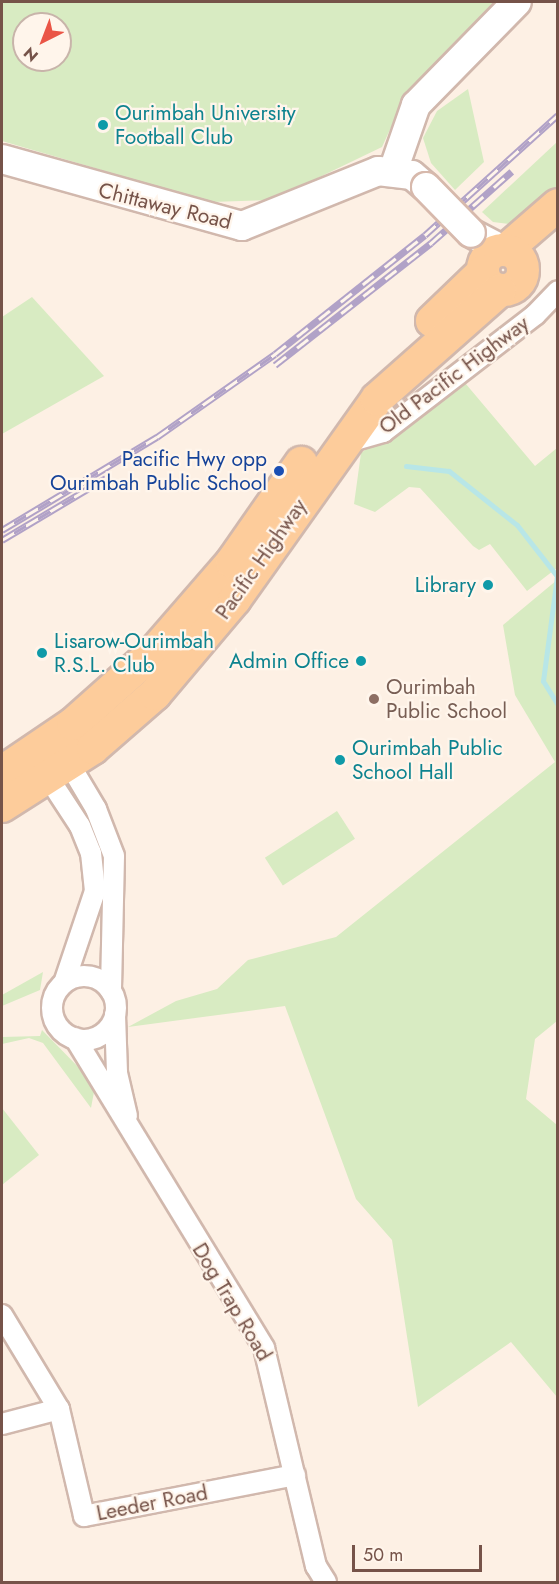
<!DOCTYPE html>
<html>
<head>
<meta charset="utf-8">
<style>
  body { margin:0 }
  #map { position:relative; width:559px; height:1584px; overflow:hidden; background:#fdf0e4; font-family:Jost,sans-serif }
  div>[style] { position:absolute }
  .green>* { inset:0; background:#d8ebc2; transform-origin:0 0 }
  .stream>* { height:5px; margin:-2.5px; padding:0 2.5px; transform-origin:2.5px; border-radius:2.5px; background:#b8e6e7 }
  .roads { filter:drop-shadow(2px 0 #d1b8ad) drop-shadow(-2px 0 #d1b8ad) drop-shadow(0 2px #d1b8ad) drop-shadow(0 -2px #d1b8ad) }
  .street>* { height:20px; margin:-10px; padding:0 10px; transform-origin:10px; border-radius:10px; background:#fff }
  .street>.ring { margin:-10px; padding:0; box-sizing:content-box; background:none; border:20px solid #fff; border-radius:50% }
  .secondary>* { height:28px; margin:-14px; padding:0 14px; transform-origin:14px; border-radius:14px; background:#fff }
  .primary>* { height:32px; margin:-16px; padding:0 16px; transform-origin:16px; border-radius:16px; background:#fdcc9b }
  .primary>.ring { margin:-16px; padding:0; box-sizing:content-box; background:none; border:32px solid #fdcc9b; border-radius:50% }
  .rail>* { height:7px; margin-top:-3.5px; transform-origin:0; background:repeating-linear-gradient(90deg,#fff5eb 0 14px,#b1a2c7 0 28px); box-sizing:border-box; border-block:2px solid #b1a2c7 }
  .bridges { filter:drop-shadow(2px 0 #d7b9ac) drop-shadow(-2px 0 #d7b9ac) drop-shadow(0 2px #d7b9ac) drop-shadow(0 -2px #d7b9ac) }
  .secondary-bridge>* { height:28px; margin:-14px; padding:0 14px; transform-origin:14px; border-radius:14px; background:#fff }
  .dots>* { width:16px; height:16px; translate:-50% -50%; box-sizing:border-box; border:3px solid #fff5eb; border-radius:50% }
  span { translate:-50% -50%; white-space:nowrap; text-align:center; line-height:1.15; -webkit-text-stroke:4.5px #fff5eb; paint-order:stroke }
  .culture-label { font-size:21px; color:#0d838f }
  .left { translate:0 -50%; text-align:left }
  .right { translate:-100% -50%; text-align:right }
  .street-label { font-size:21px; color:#765349 }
  .transit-label { font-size:21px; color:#164399 }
  .education-label { font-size:21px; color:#785e54 }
  .frame { position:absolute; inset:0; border:3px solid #765349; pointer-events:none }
  .north { position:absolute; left:12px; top:12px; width:60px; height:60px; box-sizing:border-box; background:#fff5eb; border:2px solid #c8b4aa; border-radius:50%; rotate:222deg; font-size:16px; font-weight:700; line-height:24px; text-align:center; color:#765349 }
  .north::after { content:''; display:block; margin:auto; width:21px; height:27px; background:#ea5546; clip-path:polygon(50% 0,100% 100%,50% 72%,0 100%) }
  .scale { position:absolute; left:352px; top:1545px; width:130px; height:27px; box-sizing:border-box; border:3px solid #765349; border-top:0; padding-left:8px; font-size:18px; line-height:21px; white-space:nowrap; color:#765349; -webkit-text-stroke:4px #fff5eb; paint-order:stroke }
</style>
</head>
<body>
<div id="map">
  <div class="green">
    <div style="clip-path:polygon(evenodd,2px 2px,498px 2px,404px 99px,382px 147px,272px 200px,211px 202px,2px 141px,2px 2px,24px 24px,60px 24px,60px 60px,24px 60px,24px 24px)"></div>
    <div style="clip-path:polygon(468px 89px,484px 162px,455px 190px,431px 163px,423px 138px,437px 111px)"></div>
    <div style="clip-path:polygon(557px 142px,557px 187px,509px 224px,493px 222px,482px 212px)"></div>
    <div style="clip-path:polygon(32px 297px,104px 376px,2px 434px,2px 317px)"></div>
    <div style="clip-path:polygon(460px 377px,535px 466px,557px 448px,557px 568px,527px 591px,490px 544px,479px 550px,473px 546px,420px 488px,409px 487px,375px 512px,354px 504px,361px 453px)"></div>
    <div style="clip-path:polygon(557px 580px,557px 1021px,535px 1039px,526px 1099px,557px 1125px,557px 1397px,511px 1342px,418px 1407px,392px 1240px,356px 1199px,285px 1006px,128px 1027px,176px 1001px,217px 989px,248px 960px,336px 937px,555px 762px,515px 695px,503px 625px)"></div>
    <div style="left:337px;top:811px;width:33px;height:86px;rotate:57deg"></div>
    <div style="clip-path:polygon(43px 972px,40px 990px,2px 1006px,2px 995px)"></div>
    <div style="clip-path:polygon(42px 1030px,89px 1078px,94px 1092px,91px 1108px,43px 1043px,29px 1038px,2px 1044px,2px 1037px,40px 1036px)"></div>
    <div style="clip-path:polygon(2px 1108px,39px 1155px,2px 1185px)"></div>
  </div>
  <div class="stream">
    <div style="left:406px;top:466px;width:43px;rotate:6.6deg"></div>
    <div style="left:449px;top:471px;width:87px;rotate:38.5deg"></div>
    <div style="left:517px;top:525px;width:65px;rotate:51.9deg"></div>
    <div style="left:557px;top:576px;width:106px;rotate:97.6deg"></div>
    <div style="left:543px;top:681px;width:28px;rotate:58deg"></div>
  </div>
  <div class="roads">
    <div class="street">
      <div style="left:345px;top:443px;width:40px;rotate:-16deg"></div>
      <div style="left:383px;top:432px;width:192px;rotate:-37.6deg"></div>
      <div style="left:535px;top:315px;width:33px;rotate:-46deg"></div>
      <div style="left:64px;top:755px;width:63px;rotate:59.3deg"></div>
      <div style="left:96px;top:809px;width:50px;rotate:69deg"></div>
      <div style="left:114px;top:856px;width:135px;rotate:91.3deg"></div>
      <div style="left:42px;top:768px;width:69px;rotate:56.8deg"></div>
      <div style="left:80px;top:826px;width:29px;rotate:68deg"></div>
      <div style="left:91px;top:853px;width:38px;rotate:84deg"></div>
      <div style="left:95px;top:891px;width:97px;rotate:108.6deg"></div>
      <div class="ring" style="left:52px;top:976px;width:44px;height:44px"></div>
      <div style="left:115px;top:1015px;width:58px;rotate:88deg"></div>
      <div style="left:117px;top:1073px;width:44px;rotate:76.9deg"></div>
      <div style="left:75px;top:1038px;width:363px;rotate:58.6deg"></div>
      <div style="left:264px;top:1348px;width:224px;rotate:76.6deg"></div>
      <div style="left:316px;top:1566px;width:19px;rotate:58deg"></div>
      <div style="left:2px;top:1315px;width:110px;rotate:58.8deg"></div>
      <div style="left:59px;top:1409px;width:110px;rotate:76.8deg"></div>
      <div style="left:84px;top:1516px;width:215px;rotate:-11deg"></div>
      <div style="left:2px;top:1424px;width:59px;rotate:-14.7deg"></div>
    </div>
    <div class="secondary">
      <div style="left:2px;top:159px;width:249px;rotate:15.6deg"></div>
      <div style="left:242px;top:226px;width:147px;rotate:-22deg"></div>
      <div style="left:378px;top:171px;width:34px;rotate:7deg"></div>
      <div style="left:412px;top:175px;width:18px;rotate:41deg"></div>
      <div style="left:393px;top:171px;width:70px;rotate:-70.8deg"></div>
      <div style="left:416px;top:105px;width:144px;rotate:-45.6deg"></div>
      <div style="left:471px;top:233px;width:34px;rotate:28deg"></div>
    </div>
    <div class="primary">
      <div style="left:507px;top:249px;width:67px;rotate:-40.8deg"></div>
      <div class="ring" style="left:483px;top:250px;width:8px;height:8px"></div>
      <div style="left:432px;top:321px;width:71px;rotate:-43.9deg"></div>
      <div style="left:2px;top:772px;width:86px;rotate:-34.1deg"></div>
      <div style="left:73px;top:724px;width:110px;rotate:-41.7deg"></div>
      <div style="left:155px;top:651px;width:118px;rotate:-49.1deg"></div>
      <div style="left:232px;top:562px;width:121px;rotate:-55.1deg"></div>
      <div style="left:2px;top:806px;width:108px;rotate:-32.5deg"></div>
      <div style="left:93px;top:748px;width:82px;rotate:-41.1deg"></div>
      <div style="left:155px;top:694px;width:124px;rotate:-49.9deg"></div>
      <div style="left:235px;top:599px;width:245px;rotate:-54.6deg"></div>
      <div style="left:377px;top:399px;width:164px;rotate:-41.5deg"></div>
    </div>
  </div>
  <div class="rail">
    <div style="left:275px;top:365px;width:198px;rotate:-38deg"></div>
    <div style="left:431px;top:243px;width:108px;rotate:-41.6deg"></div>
    <div style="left:2px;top:530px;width:181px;rotate:-31deg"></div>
    <div style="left:157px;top:437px;width:144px;rotate:-35.1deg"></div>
    <div style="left:275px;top:354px;width:191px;rotate:-38.4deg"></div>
    <div style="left:425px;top:235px;width:179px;rotate:-42.1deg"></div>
    <div style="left:2px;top:540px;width:121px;rotate:-30.8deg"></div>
  </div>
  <div class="bridges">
    <div class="secondary-bridge">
      <div style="left:426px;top:187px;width:64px;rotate:45.6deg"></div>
    </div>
  </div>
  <div class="dots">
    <div style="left:103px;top:125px;background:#0f9aa8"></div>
    <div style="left:279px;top:471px;background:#1a4fb4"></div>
    <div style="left:488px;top:585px;background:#0f9aa8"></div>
    <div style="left:42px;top:653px;background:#0f9aa8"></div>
    <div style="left:361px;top:661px;background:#0f9aa8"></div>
    <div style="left:374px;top:699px;background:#8d6e63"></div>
    <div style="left:340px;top:760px;background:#0f9aa8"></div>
  </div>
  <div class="culture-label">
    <span class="left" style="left:115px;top:125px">Ourimbah University<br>Football Club</span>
    <span class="right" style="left:476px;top:585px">Library</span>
    <span class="left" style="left:54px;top:653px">Lisarow-Ourimbah<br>R.S.L. Club</span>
    <span class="right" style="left:349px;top:661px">Admin Office</span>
    <span class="left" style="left:352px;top:760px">Ourimbah Public<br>School Hall</span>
  </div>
  <div class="street-label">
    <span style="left:165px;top:206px;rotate:14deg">Chittaway Road</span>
    <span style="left:454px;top:375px;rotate:-37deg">Old Pacific Highway</span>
    <span style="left:261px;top:559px;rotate:-55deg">Pacific Highway</span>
    <span style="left:232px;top:1302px;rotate:59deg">Dog Trap Road</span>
    <span style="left:152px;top:1503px;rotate:-11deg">Leeder Road</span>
  </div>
  <div class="transit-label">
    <span class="right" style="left:267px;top:471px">Pacific Hwy opp<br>Ourimbah Public School</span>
  </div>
  <div class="education-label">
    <span class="left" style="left:386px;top:699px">Ourimbah<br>Public School</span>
  </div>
  <div class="frame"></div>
  <div class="north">N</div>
  <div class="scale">50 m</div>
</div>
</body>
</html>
